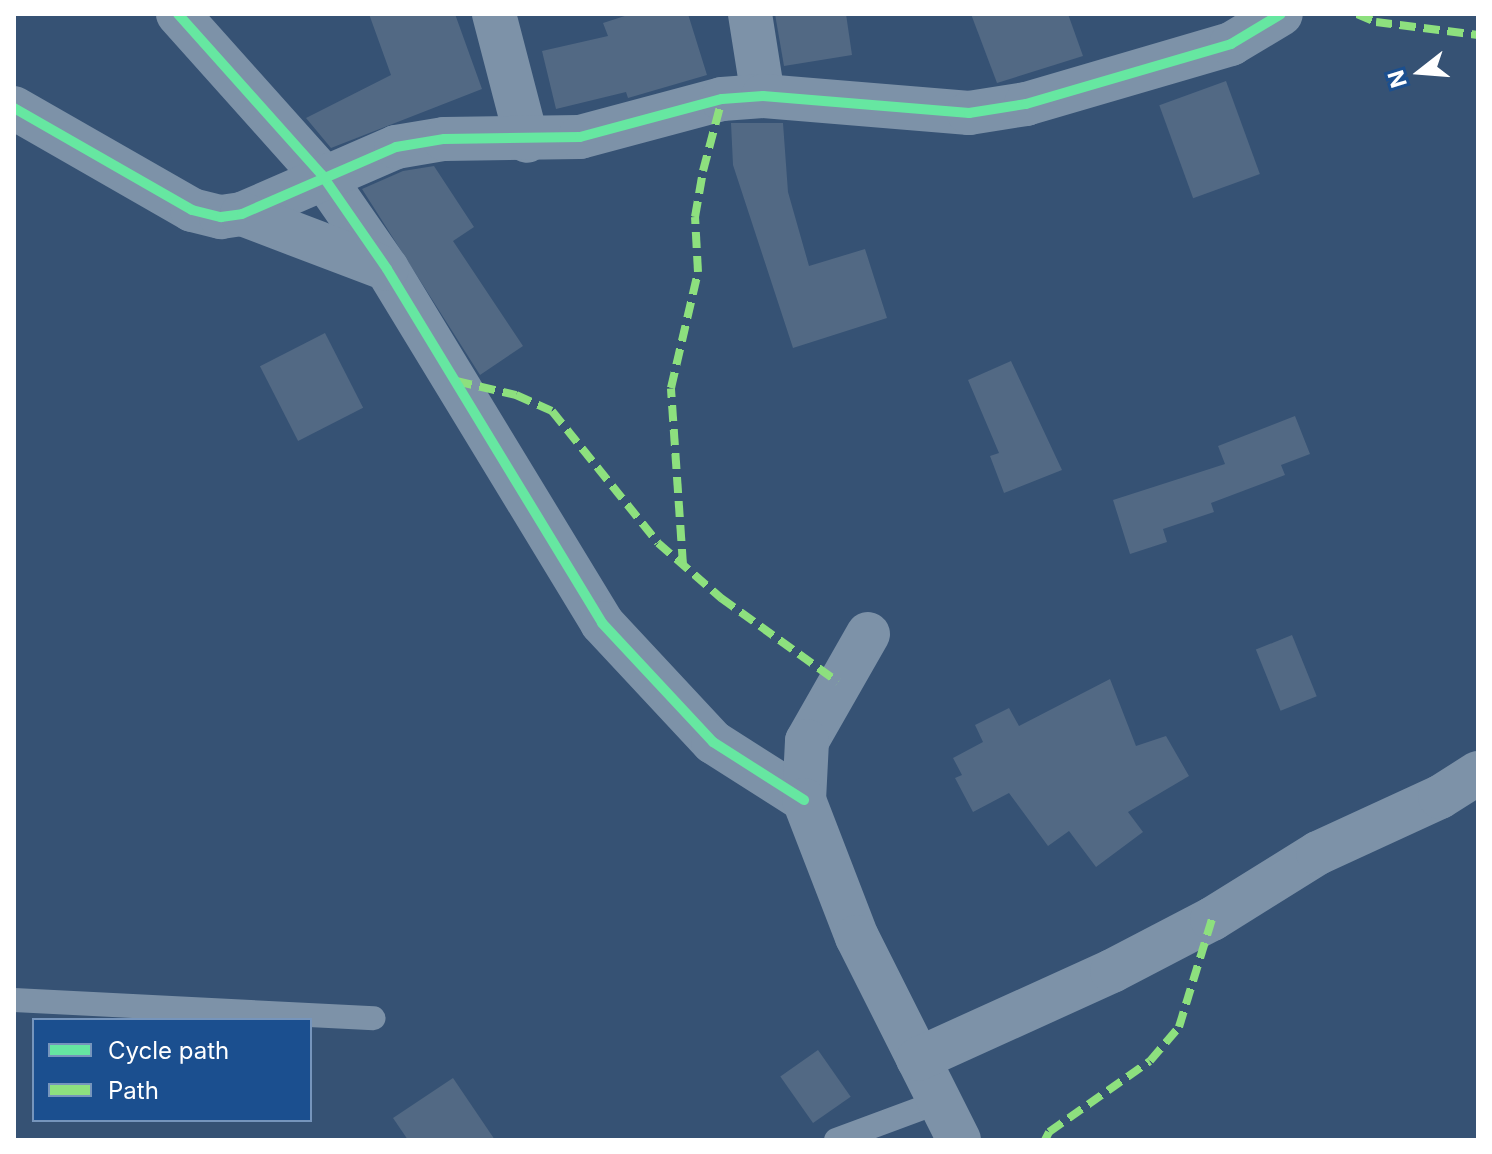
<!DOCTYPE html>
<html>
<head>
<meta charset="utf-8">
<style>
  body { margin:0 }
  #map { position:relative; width:1492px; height:1154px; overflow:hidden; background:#365274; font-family:Inter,sans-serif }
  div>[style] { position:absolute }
  .building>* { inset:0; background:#526984; transform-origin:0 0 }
  .service>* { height:24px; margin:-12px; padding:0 12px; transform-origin:12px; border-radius:12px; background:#7d92a8 }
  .minor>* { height:44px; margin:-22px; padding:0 22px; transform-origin:22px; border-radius:22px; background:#7d92a8 }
  .quiet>* { height:8px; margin-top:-4px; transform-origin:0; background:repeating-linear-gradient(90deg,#8de07e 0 16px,transparent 0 24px) }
  .cycleway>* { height:10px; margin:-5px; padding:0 5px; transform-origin:5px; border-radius:5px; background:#66e7a1 }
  span { translate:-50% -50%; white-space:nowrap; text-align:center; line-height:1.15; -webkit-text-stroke:6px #1b4f8f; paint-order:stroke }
  .frame { position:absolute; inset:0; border:16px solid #fff; pointer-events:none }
  .legend { position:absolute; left:32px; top:1018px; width:280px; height:104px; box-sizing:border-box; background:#1b4f8f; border:2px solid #7695bc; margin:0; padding:10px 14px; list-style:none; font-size:24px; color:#fff }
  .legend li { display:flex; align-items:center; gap:16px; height:40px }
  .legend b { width:40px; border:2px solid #7695bc }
  .north { position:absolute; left:1380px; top:32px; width:80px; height:80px; -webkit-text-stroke:6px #1b4f8f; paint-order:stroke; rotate:253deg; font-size:22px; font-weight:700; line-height:32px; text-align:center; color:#fff }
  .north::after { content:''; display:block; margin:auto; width:28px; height:36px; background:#fff; clip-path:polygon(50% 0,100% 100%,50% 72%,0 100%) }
</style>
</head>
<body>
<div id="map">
  <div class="building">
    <div style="clip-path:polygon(369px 14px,455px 14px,482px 89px,331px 148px,306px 118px,391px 75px)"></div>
    <div style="clip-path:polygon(631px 14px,688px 14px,707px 75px,628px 98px,626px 92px,556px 109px,542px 51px,608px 36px,603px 23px)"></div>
    <div style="clip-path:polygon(775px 14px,846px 14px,852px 55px,784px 66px)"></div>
    <div style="clip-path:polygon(971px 14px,1068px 14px,1083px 56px,997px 83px)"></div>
    <div style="left:1226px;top:81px;width:99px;height:71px;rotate:70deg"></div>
    <div style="clip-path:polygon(731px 123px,783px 123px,788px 192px,809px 266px,865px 249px,887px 318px,793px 348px,733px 165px)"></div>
    <div style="clip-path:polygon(434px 166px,474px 227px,453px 241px,523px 346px,480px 375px,362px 189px,403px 171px)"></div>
    <div style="left:325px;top:333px;width:84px;height:73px;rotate:63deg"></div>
    <div style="clip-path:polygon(1011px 361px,1062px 470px,1004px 493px,990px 456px,999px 453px,968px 380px)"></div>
    <div style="clip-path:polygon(1295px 416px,1310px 454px,1281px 465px,1285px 475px,1211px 503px,1214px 512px,1163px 529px,1167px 542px,1130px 554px,1113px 500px,1225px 464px,1218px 446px)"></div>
    <div style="left:1292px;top:635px;width:66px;height:39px;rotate:68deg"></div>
    <div style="clip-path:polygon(1110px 679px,1136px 746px,1166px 736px,1189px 776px,1128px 812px,1143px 832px,1096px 867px,1069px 831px,1048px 846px,1009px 793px,973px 812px,955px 778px,962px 775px,953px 758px,983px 742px,975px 725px,1009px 708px,1019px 726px)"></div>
    <div style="left:818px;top:1050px;width:57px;height:46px;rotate:55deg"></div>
    <div style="clip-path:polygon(453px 1078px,495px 1140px,408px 1140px,393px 1118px)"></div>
  </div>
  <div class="service">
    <div style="left:14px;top:1000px;width:360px;rotate:2.9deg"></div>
    <div style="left:836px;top:1140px;width:110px;rotate:-20.3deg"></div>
  </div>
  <div class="minor">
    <div style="left:178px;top:14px;width:216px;rotate:48.2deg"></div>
    <div style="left:322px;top:175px;width:114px;rotate:55.3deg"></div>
    <div style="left:387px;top:269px;width:414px;rotate:58.7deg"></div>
    <div style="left:602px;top:623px;width:163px;rotate:47deg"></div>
    <div style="left:713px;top:742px;width:108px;rotate:32.5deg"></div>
    <div style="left:494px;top:14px;width:131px;rotate:75.4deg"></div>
    <div style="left:750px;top:14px;width:83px;rotate:81deg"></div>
    <div style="left:14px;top:108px;width:205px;rotate:29.8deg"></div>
    <div style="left:192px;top:210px;width:30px;rotate:14deg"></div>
    <div style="left:221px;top:217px;width:21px;rotate:-8deg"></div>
    <div style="left:242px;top:214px;width:168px;rotate:-23.5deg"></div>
    <div style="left:396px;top:147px;width:49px;rotate:-9.5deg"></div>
    <div style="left:444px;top:139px;width:136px;rotate:-0.8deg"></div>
    <div style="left:580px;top:137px;width:147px;rotate:-15deg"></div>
    <div style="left:722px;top:99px;width:41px;rotate:-4.2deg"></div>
    <div style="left:763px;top:96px;width:207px;rotate:4.7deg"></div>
    <div style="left:969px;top:113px;width:58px;rotate:-9deg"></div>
    <div style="left:1026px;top:104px;width:214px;rotate:-16.3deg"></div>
    <div style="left:1231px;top:44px;width:58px;rotate:-31deg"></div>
    <div style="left:242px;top:214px;width:155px;rotate:20.8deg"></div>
    <div style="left:868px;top:634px;width:123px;rotate:119.7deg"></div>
    <div style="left:807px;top:741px;width:59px;rotate:92.9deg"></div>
    <div style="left:804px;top:800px;width:147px;rotate:68.9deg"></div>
    <div style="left:857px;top:937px;width:227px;rotate:63.3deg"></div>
    <div style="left:918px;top:1059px;width:213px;rotate:-24.4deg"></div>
    <div style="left:1112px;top:971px;width:113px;rotate:-27.5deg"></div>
    <div style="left:1212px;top:919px;width:125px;rotate:-31.9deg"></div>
    <div style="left:1318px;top:853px;width:134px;rotate:-24.7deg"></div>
    <div style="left:1440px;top:797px;width:45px;rotate:-32.3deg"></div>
  </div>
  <div class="quiet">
    <div style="left:1357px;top:14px;width:21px;rotate:23deg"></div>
    <div style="left:1376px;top:22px;width:103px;rotate:7.3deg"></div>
    <div style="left:456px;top:381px;width:62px;rotate:13.1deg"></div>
    <div style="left:516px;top:395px;width:39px;rotate:24deg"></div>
    <div style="left:552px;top:411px;width:169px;rotate:51.2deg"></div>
    <div style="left:658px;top:543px;width:84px;rotate:41.1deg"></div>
    <div style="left:721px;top:598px;width:144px;rotate:35.7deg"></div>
    <div style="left:683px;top:565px;width:177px;rotate:-93.9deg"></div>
    <div style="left:671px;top:388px;width:119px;rotate:-76.9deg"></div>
    <div style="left:698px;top:272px;width:55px;rotate:-93.1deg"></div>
    <div style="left:695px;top:217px;width:47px;rotate:-80.1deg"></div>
    <div style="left:703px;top:171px;width:74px;rotate:-75.2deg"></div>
    <div style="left:1045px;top:1140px;width:9px;rotate:-63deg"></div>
    <div style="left:1049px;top:1132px;width:123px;rotate:-35.1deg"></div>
    <div style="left:1150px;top:1061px;width:45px;rotate:-49.5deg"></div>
    <div style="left:1179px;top:1027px;width:113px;rotate:-73deg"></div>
  </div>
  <div class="cycleway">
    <div style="left:178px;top:14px;width:216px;rotate:48.2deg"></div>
    <div style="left:322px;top:175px;width:114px;rotate:55.3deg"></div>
    <div style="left:387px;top:269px;width:414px;rotate:58.7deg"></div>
    <div style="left:602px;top:623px;width:163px;rotate:47deg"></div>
    <div style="left:713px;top:742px;width:108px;rotate:32.5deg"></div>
    <div style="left:14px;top:108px;width:205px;rotate:29.8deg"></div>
    <div style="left:192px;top:210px;width:30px;rotate:14deg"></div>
    <div style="left:221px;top:217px;width:21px;rotate:-8deg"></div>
    <div style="left:242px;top:214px;width:168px;rotate:-23.5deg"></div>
    <div style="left:396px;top:147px;width:49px;rotate:-9.5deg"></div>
    <div style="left:444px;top:139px;width:136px;rotate:-0.8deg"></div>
    <div style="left:580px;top:137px;width:147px;rotate:-15deg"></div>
    <div style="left:722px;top:99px;width:41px;rotate:-4.2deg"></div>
    <div style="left:763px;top:96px;width:207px;rotate:4.7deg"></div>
    <div style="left:969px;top:113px;width:58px;rotate:-9deg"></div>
    <div style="left:1026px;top:104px;width:214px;rotate:-16.3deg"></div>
    <div style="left:1231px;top:44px;width:58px;rotate:-31deg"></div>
  </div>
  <div class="frame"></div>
  <ul class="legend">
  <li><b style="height:10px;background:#66e7a1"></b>Cycle path</li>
  <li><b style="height:10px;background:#8de07e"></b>Path</li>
  </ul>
  <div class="north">N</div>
</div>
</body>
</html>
